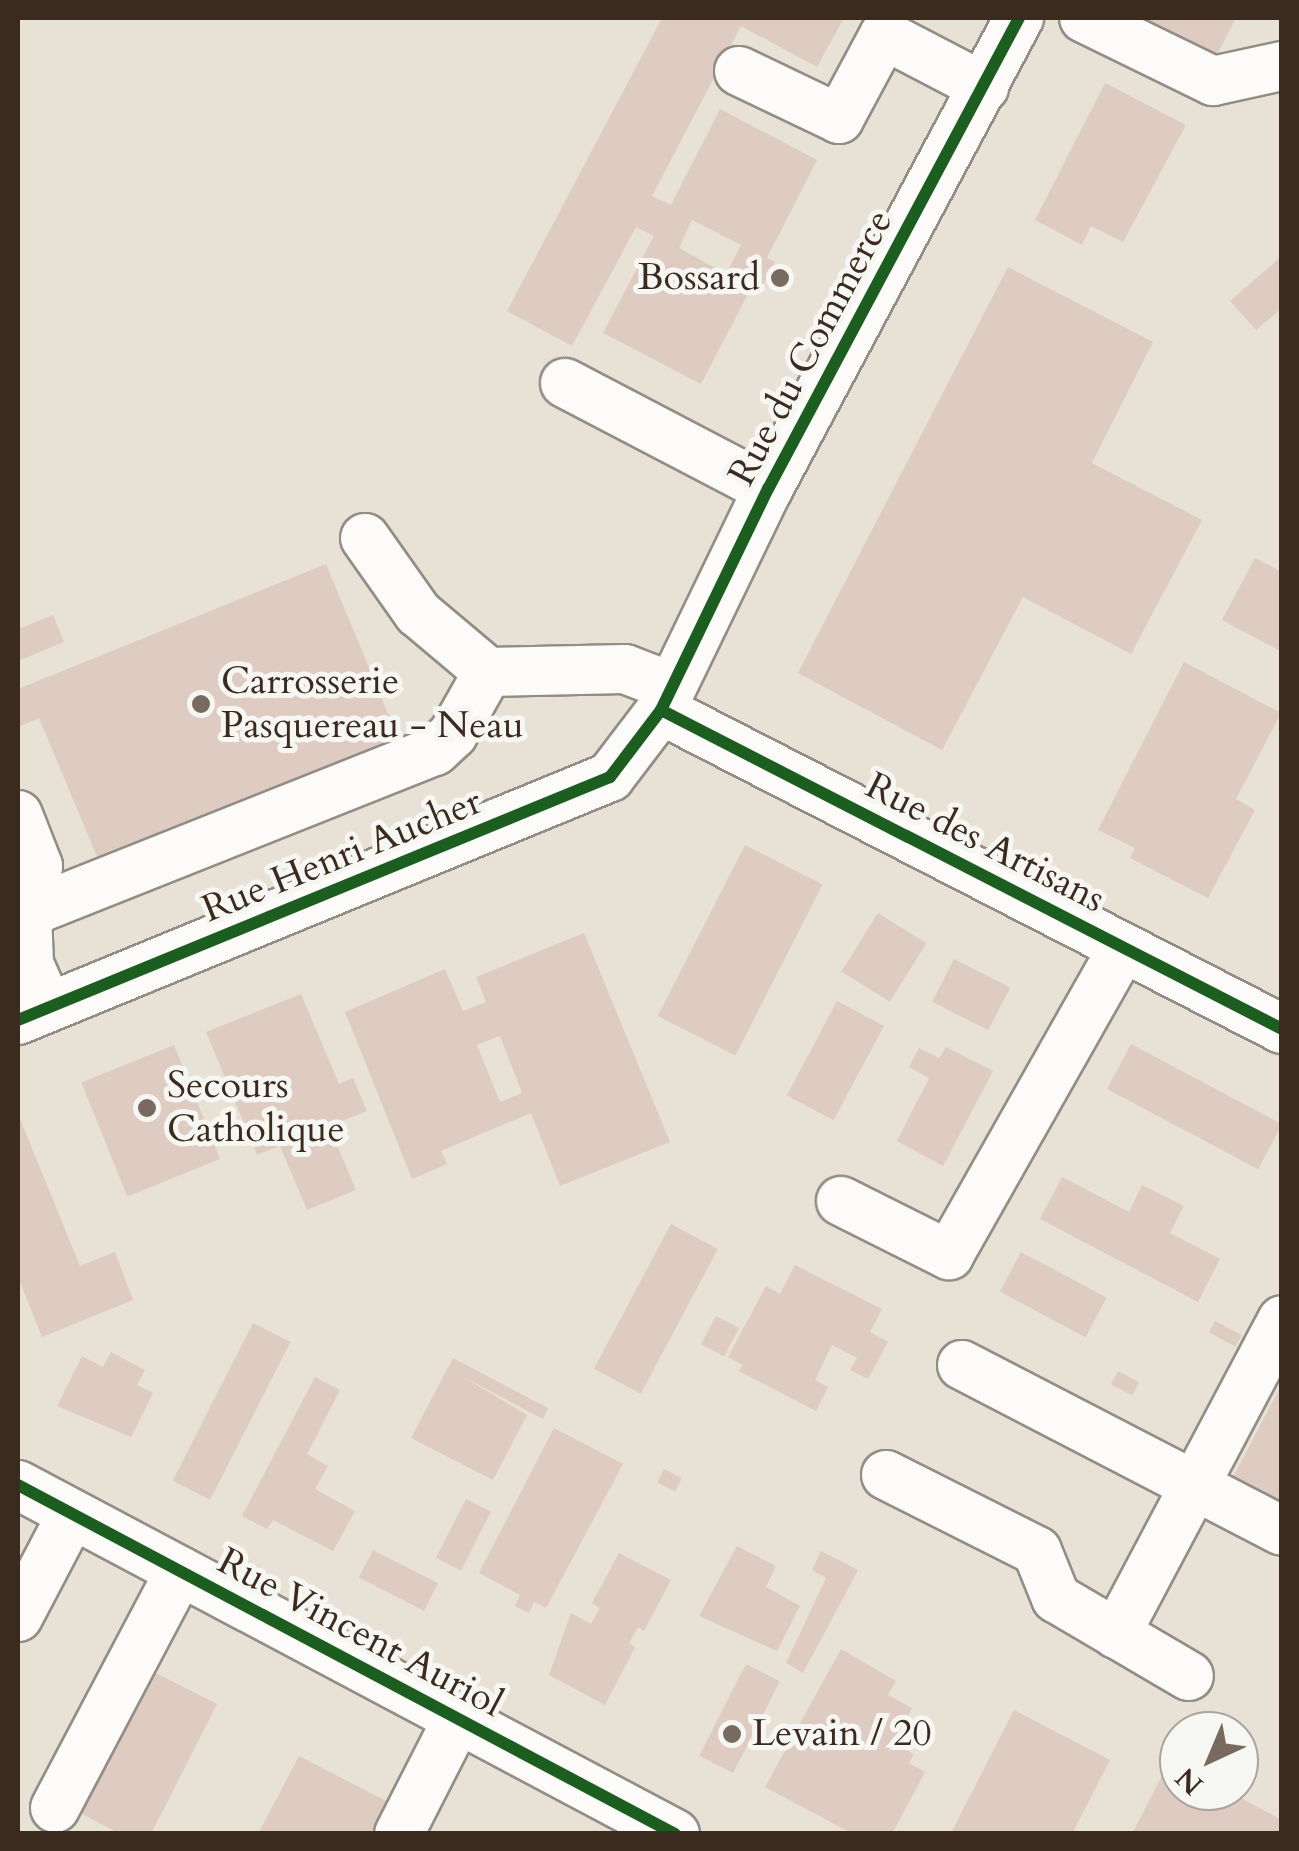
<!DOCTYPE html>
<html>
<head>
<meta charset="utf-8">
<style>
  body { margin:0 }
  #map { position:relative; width:1299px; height:1851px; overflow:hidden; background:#e8e2d6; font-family:Cardo,serif }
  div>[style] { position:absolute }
  .building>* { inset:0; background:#decbc1; transform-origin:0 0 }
  .roads { filter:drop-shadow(2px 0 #928d85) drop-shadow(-2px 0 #928d85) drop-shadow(0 2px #928d85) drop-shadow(0 -2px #928d85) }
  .minor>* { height:48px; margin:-24px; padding:0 24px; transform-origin:24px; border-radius:24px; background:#fcfbf9 }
  .cycleway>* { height:12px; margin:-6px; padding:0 6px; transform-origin:6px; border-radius:6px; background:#1b5e20 }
  .dots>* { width:28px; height:28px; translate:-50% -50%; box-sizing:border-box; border:5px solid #f6f6f2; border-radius:50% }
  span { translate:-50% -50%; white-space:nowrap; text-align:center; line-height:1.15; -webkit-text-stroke:10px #f6f6f2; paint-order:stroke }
  .poi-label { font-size:38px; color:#3b2a1e }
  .right { translate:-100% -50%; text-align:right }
  .left { translate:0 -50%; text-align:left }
  .street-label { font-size:38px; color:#3b2a1e }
  .frame { position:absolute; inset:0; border:20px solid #3b2a1e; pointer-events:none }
  .north { position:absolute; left:1159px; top:1711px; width:100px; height:100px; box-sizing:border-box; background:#f6f6f2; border:2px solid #aba49d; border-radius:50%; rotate:224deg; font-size:28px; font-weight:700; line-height:40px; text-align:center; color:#3b2a1e }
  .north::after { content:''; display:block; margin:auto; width:35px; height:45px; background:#786a5e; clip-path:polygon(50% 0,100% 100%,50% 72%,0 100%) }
</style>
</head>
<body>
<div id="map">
  <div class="building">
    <div style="clip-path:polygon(evenodd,662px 18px,844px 18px,817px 67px,741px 26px,652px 196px,671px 205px,720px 109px,817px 160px,767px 258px,775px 262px,759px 292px,751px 288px,701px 384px,603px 333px,654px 236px,636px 227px,572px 346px,507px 311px,662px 18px,692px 220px,741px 245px,726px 274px,679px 248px,692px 220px)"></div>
    <div style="clip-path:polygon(1140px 18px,1236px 18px,1210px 68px,1134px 28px)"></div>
    <div style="clip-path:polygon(1105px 83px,1186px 125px,1123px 242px,1091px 226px,1082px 245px,1035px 220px)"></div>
    <div style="clip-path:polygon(1282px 256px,1282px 308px,1256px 330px,1230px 301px)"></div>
    <div style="clip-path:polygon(1008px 267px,1153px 342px,1092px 463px,1202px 520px,1131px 654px,1023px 597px,942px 750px,798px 673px)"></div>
    <div style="clip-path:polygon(1255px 558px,1282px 572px,1282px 652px,1222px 620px)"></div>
    <div style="clip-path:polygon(326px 564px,402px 747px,103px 871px,39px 718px,18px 727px,18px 689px)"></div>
    <div style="clip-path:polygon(53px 615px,64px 642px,18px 661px,18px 629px)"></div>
    <div style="clip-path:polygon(1184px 662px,1281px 713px,1236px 799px,1255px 810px,1208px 898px,1130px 858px,1135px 848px,1098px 830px)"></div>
    <div style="left:745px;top:845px;width:87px;height:192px;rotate:27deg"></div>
    <div style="left:878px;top:913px;width:57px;height:69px;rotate:32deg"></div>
    <div style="clip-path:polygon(evenodd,584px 933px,670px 1142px,560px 1186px,531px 1113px,441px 1151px,447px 1164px,412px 1179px,345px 1012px,445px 969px,463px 1011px,486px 1002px,476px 977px,584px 933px,500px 1036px,522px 1093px,500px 1102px,477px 1045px,500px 1036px)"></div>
    <div style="left:954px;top:959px;width:63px;height:48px;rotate:27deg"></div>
    <div style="clip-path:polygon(301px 994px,339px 1084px,353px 1078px,367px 1111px,329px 1126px,356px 1190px,307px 1210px,280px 1146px,257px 1155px,206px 1032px)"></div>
    <div style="left:837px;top:1001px;width:53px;height:107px;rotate:28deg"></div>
    <div style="left:1131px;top:1044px;width:171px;height:51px;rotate:28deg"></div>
    <div style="left:174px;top:1045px;width:123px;height:100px;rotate:68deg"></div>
    <div style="clip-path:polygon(946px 1047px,993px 1071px,943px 1166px,897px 1141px,929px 1078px,909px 1067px,919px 1048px,939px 1058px)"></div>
    <div style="clip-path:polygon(18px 1114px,80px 1266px,115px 1252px,133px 1300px,42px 1337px,18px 1277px)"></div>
    <div style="clip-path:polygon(1062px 1177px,1129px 1212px,1142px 1185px,1184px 1206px,1170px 1233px,1220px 1259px,1198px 1302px,1040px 1219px)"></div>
    <div style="left:671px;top:1224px;width:53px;height:164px;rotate:28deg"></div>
    <div style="left:1021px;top:1252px;width:97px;height:45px;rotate:28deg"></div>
    <div style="clip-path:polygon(795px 1265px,882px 1309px,870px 1332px,888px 1342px,868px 1379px,850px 1370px,857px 1358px,832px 1345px,815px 1380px,828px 1387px,816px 1411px,739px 1371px,743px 1365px,728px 1357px,766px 1286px,780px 1294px)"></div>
    <div style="left:716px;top:1316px;width:26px;height:32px;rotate:28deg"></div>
    <div style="left:1215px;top:1321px;width:30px;height:13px;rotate:28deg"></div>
    <div style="left:253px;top:1323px;width:42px;height:177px;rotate:27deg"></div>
    <div style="clip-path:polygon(111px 1352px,145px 1370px,137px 1385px,153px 1393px,131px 1437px,57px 1406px,82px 1356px,103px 1367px)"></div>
    <div style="clip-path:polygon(453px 1358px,548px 1408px,543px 1419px,460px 1375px,527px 1415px,493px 1480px,411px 1438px)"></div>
    <div style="left:1118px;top:1371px;width:24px;height:15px;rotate:28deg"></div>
    <div style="clip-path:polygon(315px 1377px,340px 1390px,307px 1454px,328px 1466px,315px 1489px,355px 1511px,333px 1551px,273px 1520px,267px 1529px,242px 1516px)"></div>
    <div style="clip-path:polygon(1282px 1384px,1282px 1504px,1232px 1479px)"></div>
    <div style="clip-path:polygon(554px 1428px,623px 1464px,546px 1608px,534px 1602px,529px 1613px,515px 1606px,520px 1595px,479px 1573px)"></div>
    <div style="left:664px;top:1469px;width:20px;height:15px;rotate:27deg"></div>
    <div style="left:466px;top:1499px;width:28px;height:66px;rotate:27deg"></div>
    <div style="clip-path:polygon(737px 1546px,776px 1566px,766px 1587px,800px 1606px,777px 1651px,699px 1616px)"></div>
    <div style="left:373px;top:1550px;width:73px;height:31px;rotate:27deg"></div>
    <div style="clip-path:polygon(821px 1551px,858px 1570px,803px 1673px,786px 1663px,826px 1578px,812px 1570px)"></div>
    <div style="clip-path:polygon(619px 1553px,671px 1580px,644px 1631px,638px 1627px,629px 1643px,635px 1647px,605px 1705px,549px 1675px,571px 1613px,591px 1624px,600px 1608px,592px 1603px)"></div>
    <div style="clip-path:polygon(841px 1649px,896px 1681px,888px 1695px,912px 1708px,888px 1752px,897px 1745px,914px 1754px,909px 1763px,925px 1772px,892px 1834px,853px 1834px,765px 1787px)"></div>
    <div style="left:746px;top:1664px;width:38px;height:103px;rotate:27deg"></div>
    <div style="clip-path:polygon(148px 1669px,217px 1704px,151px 1834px,120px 1834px,75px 1810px)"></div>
    <div style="clip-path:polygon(1014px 1710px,1110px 1760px,1072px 1834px,956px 1834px,952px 1831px)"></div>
    <div style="clip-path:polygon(299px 1756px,394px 1805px,379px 1834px,258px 1834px)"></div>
    <div style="clip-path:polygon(1170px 1760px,1179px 1765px,1179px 1791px,1228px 1791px,1282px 1820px,1282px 1834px,1132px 1834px)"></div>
  </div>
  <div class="roads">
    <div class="minor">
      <div style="left:1084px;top:18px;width:144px;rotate:26deg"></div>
      <div style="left:1213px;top:81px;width:71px;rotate:-12.3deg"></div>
      <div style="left:739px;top:71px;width:111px;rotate:25.6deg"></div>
      <div style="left:839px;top:119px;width:95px;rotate:-61.8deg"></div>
      <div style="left:884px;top:35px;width:113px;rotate:27.5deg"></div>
      <div style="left:565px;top:383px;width:229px;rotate:27.6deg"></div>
      <div style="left:365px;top:538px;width:92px;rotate:54.8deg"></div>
      <div style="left:418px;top:613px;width:92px;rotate:40.1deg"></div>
      <div style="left:488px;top:672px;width:137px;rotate:-1.3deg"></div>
      <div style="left:625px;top:669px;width:50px;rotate:21deg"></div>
      <div style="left:661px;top:710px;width:698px;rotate:27.19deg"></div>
      <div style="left:18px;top:815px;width:55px;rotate:68.6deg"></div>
      <div style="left:38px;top:866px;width:48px;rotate:103.2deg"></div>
      <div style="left:48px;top:1007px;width:47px;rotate:-113.8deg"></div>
      <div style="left:29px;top:964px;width:51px;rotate:-92.2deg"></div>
      <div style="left:27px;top:913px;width:439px;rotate:-21.7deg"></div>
      <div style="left:435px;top:751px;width:25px;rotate:-43deg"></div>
      <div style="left:453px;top:734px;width:71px;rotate:-60.6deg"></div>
      <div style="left:18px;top:1020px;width:640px;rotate:-22.32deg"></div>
      <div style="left:610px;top:777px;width:84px;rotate:-52.7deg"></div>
      <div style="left:661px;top:710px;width:246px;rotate:-64.2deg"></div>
      <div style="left:768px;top:489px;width:534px;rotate:-61.95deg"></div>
      <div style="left:841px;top:1201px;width:121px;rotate:26.6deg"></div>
      <div style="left:949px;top:1255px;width:353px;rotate:-60.5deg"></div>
      <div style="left:962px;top:1365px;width:360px;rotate:27.4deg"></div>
      <div style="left:886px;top:1475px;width:169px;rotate:26.7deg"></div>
      <div style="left:1037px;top:1551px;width:51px;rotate:68deg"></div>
      <div style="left:1056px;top:1598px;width:154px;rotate:30.4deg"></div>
      <div style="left:18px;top:1485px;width:744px;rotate:27.98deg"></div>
      <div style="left:18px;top:1617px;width:116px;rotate:-62.3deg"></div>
      <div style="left:1116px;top:1634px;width:355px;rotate:-62.1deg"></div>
      <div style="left:55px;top:1808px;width:268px;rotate:-62.2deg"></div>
      <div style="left:399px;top:1834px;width:128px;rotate:-63deg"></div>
    </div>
  </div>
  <div class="cycleway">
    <div style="left:661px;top:710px;width:698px;rotate:27.19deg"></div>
    <div style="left:18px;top:1020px;width:640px;rotate:-22.32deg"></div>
    <div style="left:610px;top:777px;width:84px;rotate:-52.7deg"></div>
    <div style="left:661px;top:710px;width:246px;rotate:-64.2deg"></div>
    <div style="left:768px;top:489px;width:534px;rotate:-61.95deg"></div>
    <div style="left:18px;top:1485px;width:744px;rotate:27.98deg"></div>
  </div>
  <div class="dots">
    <div style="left:780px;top:278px;background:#786a5e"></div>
    <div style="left:201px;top:704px;background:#786a5e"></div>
    <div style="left:147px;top:1108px;background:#786a5e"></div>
    <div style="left:732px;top:1734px;background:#786a5e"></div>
  </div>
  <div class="poi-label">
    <span class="right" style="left:760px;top:278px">Bossard</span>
    <span class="left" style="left:221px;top:704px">Carrosserie<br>Pasquereau - Neau</span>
    <span class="left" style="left:167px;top:1108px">Secours<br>Catholique</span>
    <span class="left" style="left:752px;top:1734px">Levain / 20</span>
  </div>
  <div class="street-label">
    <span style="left:811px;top:348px;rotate:-62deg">Rue du Commerce</span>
    <span style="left:985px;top:843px;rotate:27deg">Rue des Artisans</span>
    <span style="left:342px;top:856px;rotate:-22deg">Rue Henri Aucher</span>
    <span style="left:360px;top:1633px;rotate:28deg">Rue Vincent Auriol</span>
  </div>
  <div class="frame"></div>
  <div class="north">N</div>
</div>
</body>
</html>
